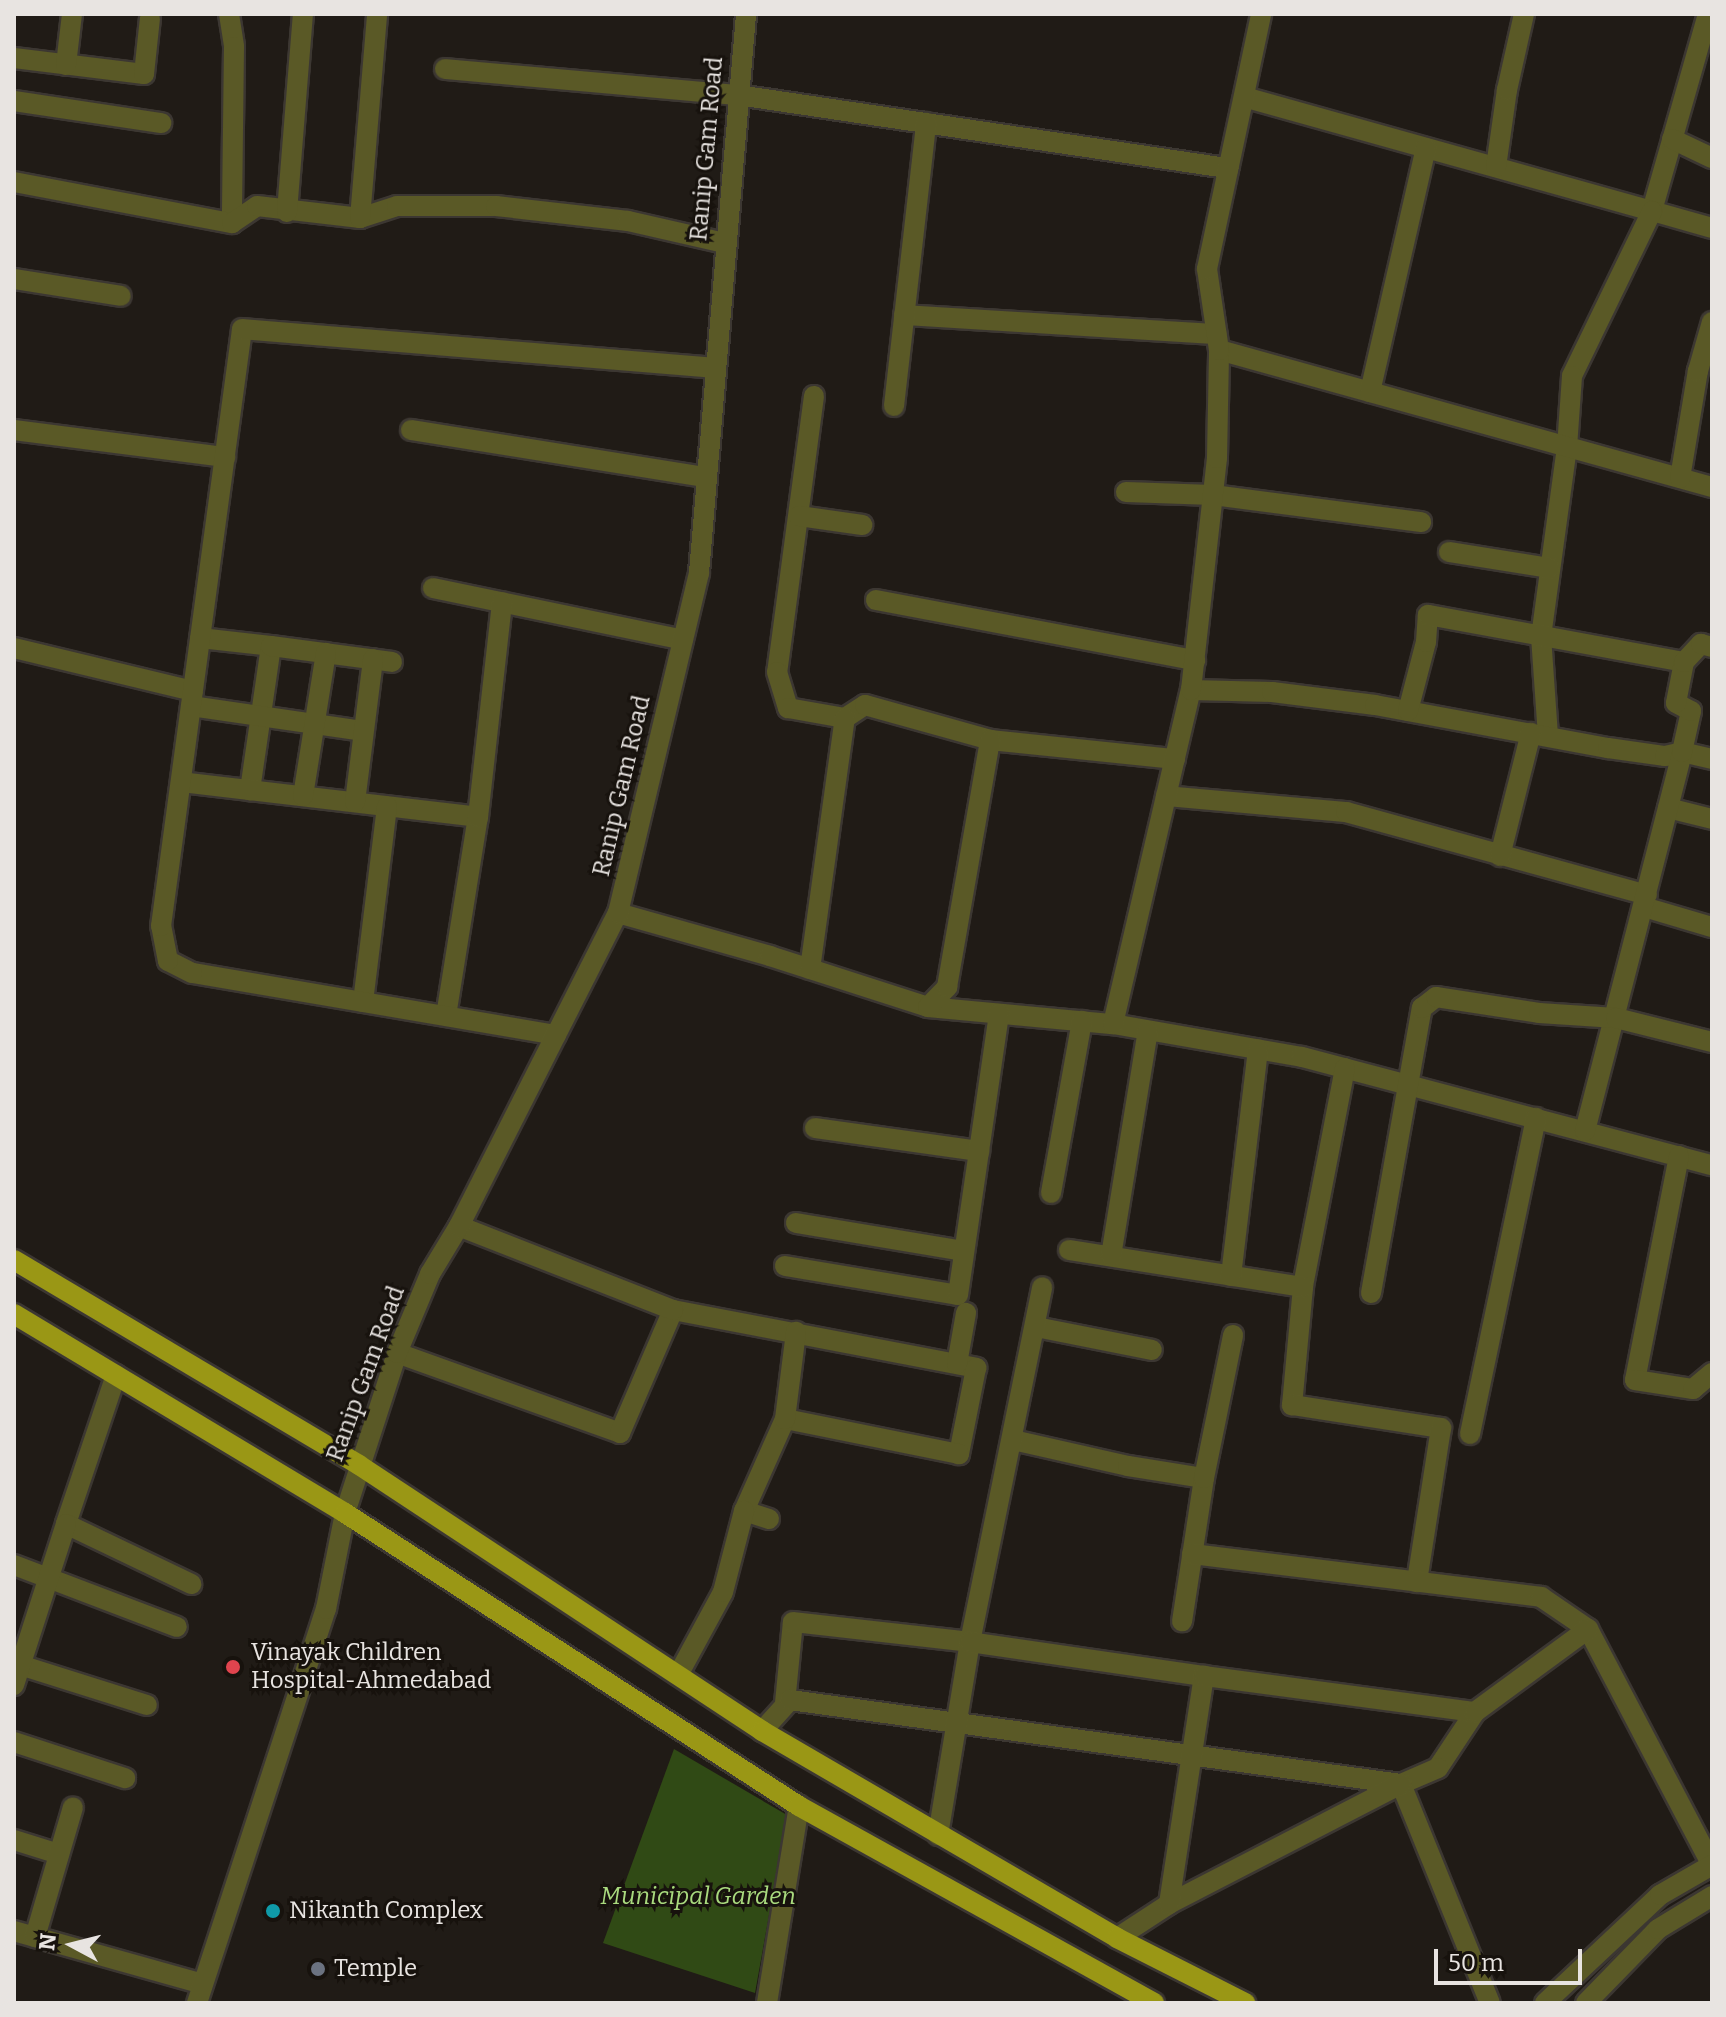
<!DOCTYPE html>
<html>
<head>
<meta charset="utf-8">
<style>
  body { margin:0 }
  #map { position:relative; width:1726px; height:2017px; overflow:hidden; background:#201b16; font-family:Bitter,serif }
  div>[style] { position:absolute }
  .green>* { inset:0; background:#304a15 }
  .roads { filter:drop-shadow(2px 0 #3c3732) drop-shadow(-2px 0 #3c3732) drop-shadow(0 2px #3c3732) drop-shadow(0 -2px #3c3732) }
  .minor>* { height:20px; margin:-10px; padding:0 10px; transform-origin:10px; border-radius:10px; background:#5a5926 }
  .major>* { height:20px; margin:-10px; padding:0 10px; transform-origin:10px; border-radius:10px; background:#9a9715 }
  .dots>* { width:22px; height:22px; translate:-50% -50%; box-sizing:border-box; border:4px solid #17120d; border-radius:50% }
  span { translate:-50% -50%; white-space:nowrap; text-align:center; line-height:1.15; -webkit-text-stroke:6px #17120d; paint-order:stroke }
  .street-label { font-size:24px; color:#e8e4e1 }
  .poi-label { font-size:24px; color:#e8e4e1 }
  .left { translate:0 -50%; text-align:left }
  .park-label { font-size:24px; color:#a9da7e; font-style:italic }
  .frame { position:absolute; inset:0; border:16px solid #e8e4e1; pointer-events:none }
  .north { position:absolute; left:32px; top:1905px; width:80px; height:80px; -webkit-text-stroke:6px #17120d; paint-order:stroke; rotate:277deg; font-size:22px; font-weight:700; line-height:32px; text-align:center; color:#e8e4e1 }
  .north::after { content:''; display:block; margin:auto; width:28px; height:36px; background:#e8e4e1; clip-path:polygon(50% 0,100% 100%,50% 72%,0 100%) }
  .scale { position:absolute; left:1434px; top:1949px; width:148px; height:36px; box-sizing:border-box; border:4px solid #e8e4e1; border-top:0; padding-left:10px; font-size:24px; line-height:28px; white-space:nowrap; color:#e8e4e1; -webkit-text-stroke:6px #17120d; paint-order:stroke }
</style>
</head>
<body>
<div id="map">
  <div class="green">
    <div style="clip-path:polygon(674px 1749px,787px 1815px,755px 1993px,603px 1943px)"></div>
  </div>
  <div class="roads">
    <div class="minor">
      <div style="left:229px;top:14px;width:33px;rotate:81deg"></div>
      <div style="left:234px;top:47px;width:176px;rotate:90.7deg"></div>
      <div style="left:1708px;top:14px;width:205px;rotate:105.9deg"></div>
      <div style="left:1652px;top:211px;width:62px;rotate:15.8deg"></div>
      <div style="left:14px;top:58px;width:131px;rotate:7deg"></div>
      <div style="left:144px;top:74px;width:56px;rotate:-83.9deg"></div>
      <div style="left:66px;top:65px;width:51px;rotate:-83.3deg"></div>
      <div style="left:445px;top:69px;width:294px;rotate:5.1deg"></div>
      <div style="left:738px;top:95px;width:496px;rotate:8.5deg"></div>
      <div style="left:1244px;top:97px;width:424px;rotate:15.6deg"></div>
      <div style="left:1652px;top:211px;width:183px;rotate:115.9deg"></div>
      <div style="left:1572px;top:376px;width:71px;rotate:94deg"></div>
      <div style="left:1567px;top:447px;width:191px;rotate:97.8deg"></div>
      <div style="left:1541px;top:636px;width:99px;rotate:86deg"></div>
      <div style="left:14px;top:101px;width:149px;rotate:8.5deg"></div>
      <div style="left:1672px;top:139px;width:44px;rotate:25.4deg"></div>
      <div style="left:1496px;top:167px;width:78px;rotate:-81.9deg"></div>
      <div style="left:1507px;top:90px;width:78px;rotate:-77.4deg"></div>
      <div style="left:14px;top:182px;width:222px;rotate:10.7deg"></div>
      <div style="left:232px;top:223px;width:30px;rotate:-34deg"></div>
      <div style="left:257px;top:206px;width:104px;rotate:6.6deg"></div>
      <div style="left:360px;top:218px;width:39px;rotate:-18deg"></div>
      <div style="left:397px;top:206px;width:99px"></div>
      <div style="left:496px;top:206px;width:133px;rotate:6.5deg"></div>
      <div style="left:628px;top:221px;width:98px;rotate:12.9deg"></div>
      <div style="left:287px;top:212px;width:199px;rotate:-85.4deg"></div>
      <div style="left:360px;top:218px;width:205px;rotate:-85.2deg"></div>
      <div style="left:14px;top:279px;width:108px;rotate:9deg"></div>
      <div style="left:904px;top:315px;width:313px;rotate:3.5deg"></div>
      <div style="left:1219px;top:350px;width:512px;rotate:15.53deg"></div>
      <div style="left:1370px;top:392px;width:250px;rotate:-77.1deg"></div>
      <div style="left:814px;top:396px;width:278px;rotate:97.6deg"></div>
      <div style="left:777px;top:672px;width:38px;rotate:73deg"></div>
      <div style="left:788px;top:708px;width:58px;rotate:10deg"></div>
      <div style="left:845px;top:718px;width:24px;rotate:-33deg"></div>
      <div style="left:865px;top:705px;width:130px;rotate:15.6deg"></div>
      <div style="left:990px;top:740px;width:186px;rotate:5.9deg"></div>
      <div style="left:894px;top:406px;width:285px;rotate:-83.5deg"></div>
      <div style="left:14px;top:430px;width:213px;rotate:7.3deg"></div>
      <div style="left:411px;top:430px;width:299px;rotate:9.1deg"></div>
      <div style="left:1680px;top:478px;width:109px;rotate:-80.5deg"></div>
      <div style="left:1698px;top:371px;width:51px;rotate:-74.1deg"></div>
      <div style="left:1126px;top:492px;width:87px;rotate:2deg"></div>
      <div style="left:1213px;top:495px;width:210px;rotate:7.4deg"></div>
      <div style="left:799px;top:516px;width:64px;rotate:8.1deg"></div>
      <div style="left:1449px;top:552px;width:102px;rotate:9deg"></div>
      <div style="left:433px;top:588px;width:255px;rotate:11.7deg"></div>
      <div style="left:876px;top:600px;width:325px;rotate:10.7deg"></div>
      <div style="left:200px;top:638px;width:71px;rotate:6.4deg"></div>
      <div style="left:271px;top:646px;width:146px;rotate:98.3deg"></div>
      <div style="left:271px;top:646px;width:122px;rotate:7.5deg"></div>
      <div style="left:14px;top:648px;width:184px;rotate:13.5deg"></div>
      <div style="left:1191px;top:690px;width:81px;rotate:1.4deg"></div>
      <div style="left:1272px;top:692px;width:104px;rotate:7.2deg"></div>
      <div style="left:1375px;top:705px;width:237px;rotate:10.5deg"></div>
      <div style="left:1608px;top:748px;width:58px;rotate:8deg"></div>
      <div style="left:1665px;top:756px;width:17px;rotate:-13deg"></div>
      <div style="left:1682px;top:752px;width:31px;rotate:13deg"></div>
      <div style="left:191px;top:706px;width:173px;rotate:8.3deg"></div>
      <div style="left:1408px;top:711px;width:71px;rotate:-75.4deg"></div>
      <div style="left:1426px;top:642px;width:27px;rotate:-86deg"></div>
      <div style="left:1428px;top:615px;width:260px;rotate:10.4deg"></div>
      <div style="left:181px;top:782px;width:299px;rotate:6.7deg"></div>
      <div style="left:303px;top:796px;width:145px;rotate:-80.9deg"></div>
      <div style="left:1166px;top:796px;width:181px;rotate:5.1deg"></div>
      <div style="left:1346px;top:812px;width:312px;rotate:15.4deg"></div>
      <div style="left:355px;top:802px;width:144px;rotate:-82.8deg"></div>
      <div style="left:1668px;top:808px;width:45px;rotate:14deg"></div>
      <div style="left:1500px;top:856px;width:127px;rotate:-75.9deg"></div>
      <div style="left:1644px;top:907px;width:71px;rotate:16.4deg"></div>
      <div style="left:618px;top:913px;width:158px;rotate:15.8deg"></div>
      <div style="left:770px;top:956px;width:166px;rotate:17.9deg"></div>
      <div style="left:928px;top:1007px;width:186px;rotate:5.3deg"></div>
      <div style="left:1113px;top:1024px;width:192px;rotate:9.9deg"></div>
      <div style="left:1302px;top:1057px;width:424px;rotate:14.8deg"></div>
      <div style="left:810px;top:969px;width:253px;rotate:-82.1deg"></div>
      <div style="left:363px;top:1002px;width:197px;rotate:-83deg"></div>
      <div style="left:928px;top:1007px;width:28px;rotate:-46deg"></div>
      <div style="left:947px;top:987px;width:251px;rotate:-80.1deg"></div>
      <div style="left:446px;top:1016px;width:202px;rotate:-80.9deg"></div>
      <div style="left:478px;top:817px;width:216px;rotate:-83.6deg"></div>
      <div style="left:1113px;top:1024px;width:343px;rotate:-76.9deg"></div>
      <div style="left:1191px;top:690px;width:233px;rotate:-83.6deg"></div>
      <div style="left:1217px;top:458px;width:108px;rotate:-88.9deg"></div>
      <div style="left:1219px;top:350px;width:82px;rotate:-98.4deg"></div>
      <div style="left:1207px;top:269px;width:261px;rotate:-78deg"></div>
      <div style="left:556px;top:1035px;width:369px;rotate:-170.3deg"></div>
      <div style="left:192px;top:973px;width:27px;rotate:-153deg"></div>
      <div style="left:168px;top:961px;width:36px;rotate:-101deg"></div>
      <div style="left:161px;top:926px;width:602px;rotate:-82.27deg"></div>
      <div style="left:242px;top:329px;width:475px;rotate:4.7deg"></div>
      <div style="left:1345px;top:1068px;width:223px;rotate:100.9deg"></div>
      <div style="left:1303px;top:1287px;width:119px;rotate:95.3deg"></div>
      <div style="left:1292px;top:1405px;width:151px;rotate:8.8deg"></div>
      <div style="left:1441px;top:1428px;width:156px;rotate:98.9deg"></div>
      <div style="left:815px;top:1128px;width:166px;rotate:8deg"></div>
      <div style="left:1585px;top:1131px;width:391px;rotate:-75.6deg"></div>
      <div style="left:1682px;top:752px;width:42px;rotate:-77.6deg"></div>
      <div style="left:1691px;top:711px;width:17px;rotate:-152deg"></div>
      <div style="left:1676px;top:703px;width:42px;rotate:-79deg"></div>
      <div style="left:1684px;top:662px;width:25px;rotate:-47deg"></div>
      <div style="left:1701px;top:644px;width:11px;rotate:15deg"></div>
      <div style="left:1679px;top:1156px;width:228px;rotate:101.1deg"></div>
      <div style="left:1635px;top:1380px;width:59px;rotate:8.8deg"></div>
      <div style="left:1693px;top:1389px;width:25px;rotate:-40deg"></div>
      <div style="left:1051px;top:1193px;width:175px;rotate:-79.8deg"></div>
      <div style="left:796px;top:1223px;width:169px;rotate:9.5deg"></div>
      <div style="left:1069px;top:1250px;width:237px;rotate:9deg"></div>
      <div style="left:1111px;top:1256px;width:228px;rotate:-80.7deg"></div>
      <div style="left:785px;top:1266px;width:175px;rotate:9.5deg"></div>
      <div style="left:958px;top:1295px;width:284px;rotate:-81.7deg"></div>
      <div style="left:1231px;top:1276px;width:228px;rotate:-83.2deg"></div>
      <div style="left:1371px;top:1293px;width:290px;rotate:-79.9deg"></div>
      <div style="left:1422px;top:1008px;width:18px;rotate:-38deg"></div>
      <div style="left:1436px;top:997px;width:104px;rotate:8.8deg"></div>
      <div style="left:1539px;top:1013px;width:77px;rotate:3.7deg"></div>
      <div style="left:1616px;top:1018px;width:99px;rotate:14deg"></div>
      <div style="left:673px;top:1310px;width:309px;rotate:10.8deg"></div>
      <div style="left:976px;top:1368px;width:88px;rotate:101.2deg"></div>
      <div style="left:959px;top:1454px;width:177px;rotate:-168.6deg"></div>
      <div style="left:1036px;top:1327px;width:118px;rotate:11.2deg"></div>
      <div style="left:397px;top:1353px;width:237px;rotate:19.7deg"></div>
      <div style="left:620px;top:1433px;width:134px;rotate:-66.7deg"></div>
      <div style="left:673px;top:1310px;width:230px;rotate:-158.6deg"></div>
      <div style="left:957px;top:1364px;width:52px;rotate:-80deg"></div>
      <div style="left:116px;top:1375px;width:157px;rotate:108.6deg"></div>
      <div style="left:66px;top:1524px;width:139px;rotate:25.6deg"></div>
      <div style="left:1470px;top:1434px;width:323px;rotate:-78.2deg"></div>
      <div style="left:1013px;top:1440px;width:118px;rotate:12.7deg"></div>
      <div style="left:1128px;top:1466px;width:77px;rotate:9deg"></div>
      <div style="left:1204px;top:1478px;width:145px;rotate:98.7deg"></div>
      <div style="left:1204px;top:1478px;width:146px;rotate:-78.5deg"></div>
      <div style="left:769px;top:1519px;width:26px;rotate:-162deg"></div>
      <div style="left:744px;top:1511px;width:101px;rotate:-66deg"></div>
      <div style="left:785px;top:1419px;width:88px;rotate:-82.8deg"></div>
      <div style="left:1192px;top:1554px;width:352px;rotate:7deg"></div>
      <div style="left:1541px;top:1597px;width:57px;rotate:34.2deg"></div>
      <div style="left:1588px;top:1629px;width:267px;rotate:62.3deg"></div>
      <div style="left:14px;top:1565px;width:174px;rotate:20.8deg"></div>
      <div style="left:20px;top:1665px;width:133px;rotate:17.5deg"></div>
      <div style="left:678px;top:1675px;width:94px;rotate:-61.5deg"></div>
      <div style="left:723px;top:1592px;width:84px;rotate:-75.5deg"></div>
      <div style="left:14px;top:1685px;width:169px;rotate:-72.1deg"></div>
      <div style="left:785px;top:1703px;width:81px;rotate:-84.4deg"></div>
      <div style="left:793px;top:1622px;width:178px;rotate:6.4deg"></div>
      <div style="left:970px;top:1642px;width:362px;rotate:-78.5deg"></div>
      <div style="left:1475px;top:1712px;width:67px;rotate:123.5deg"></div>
      <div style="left:1438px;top:1768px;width:40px;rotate:156.6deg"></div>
      <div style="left:1401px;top:1784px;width:236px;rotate:67.9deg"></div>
      <div style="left:762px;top:1731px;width:42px;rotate:-47.9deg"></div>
      <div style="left:790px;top:1700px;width:617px;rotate:7.83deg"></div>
      <div style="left:1401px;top:1784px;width:261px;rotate:152.7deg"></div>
      <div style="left:1169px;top:1904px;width:62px;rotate:146.8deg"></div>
      <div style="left:14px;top:1742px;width:117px;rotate:18deg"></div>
      <div style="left:938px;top:1835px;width:196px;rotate:-80.6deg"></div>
      <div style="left:970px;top:1642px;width:236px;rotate:8.3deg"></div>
      <div style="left:14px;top:1840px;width:47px;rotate:17.3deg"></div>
      <div style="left:1169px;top:1904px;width:231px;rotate:-81.3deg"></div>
      <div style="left:1204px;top:1676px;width:273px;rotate:7.6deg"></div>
      <div style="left:1475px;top:1712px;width:140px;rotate:-36.3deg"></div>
      <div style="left:14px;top:1931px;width:196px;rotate:15.7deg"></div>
      <div style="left:35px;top:1937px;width:135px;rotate:-73.7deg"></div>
      <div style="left:197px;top:2003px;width:415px;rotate:-71.9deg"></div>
      <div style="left:326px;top:1609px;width:98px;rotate:-78.8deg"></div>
      <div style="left:345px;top:1513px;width:168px;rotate:-72deg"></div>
      <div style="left:397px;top:1353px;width:86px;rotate:-67.3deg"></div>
      <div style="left:430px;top:1274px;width:56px;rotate:-58.9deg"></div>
      <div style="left:459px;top:1226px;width:351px;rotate:-63.1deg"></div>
      <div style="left:618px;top:913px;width:350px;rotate:-76.6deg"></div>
      <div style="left:699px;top:573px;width:561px;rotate:-85.19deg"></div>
      <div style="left:767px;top:2003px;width:200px;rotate:-80.8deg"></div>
      <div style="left:1545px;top:2003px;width:158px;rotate:-43.2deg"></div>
      <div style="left:1660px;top:1895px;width:60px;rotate:-30deg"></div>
      <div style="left:1586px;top:2003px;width:103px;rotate:-45.8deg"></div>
      <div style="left:1658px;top:1929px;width:63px;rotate:-31.4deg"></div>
    </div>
    <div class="major">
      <div style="left:14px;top:1260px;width:401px;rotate:30.7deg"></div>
      <div style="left:359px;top:1465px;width:483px;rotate:33.4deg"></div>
      <div style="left:762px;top:1731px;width:411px;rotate:30.2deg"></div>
      <div style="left:1117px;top:1938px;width:144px;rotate:26.9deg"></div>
      <div style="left:14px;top:1314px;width:386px;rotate:31deg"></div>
      <div style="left:345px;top:1513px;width:540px;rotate:32.84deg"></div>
      <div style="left:799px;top:1806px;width:406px;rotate:29deg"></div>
    </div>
  </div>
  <div class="dots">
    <div style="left:233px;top:1667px;background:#e0444e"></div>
    <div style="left:273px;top:1911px;background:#0f9aa8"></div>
    <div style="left:318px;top:1969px;background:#6b7280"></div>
  </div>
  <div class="street-label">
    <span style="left:707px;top:149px;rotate:-85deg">Ranip Gam Road</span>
    <span style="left:622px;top:786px;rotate:-77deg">Ranip Gam Road</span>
    <span style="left:366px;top:1374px;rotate:-70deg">Ranip Gam Road</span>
  </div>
  <div class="poi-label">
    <span class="left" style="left:251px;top:1667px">Vinayak Children<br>Hospital-Ahmedabad</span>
    <span class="left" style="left:289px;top:1911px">Nikanth Complex</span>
    <span class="left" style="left:334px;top:1969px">Temple</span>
  </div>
  <div class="park-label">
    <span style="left:698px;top:1897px">Municipal Garden</span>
  </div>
  <div class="frame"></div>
  <div class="north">N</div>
  <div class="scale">50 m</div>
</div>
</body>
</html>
